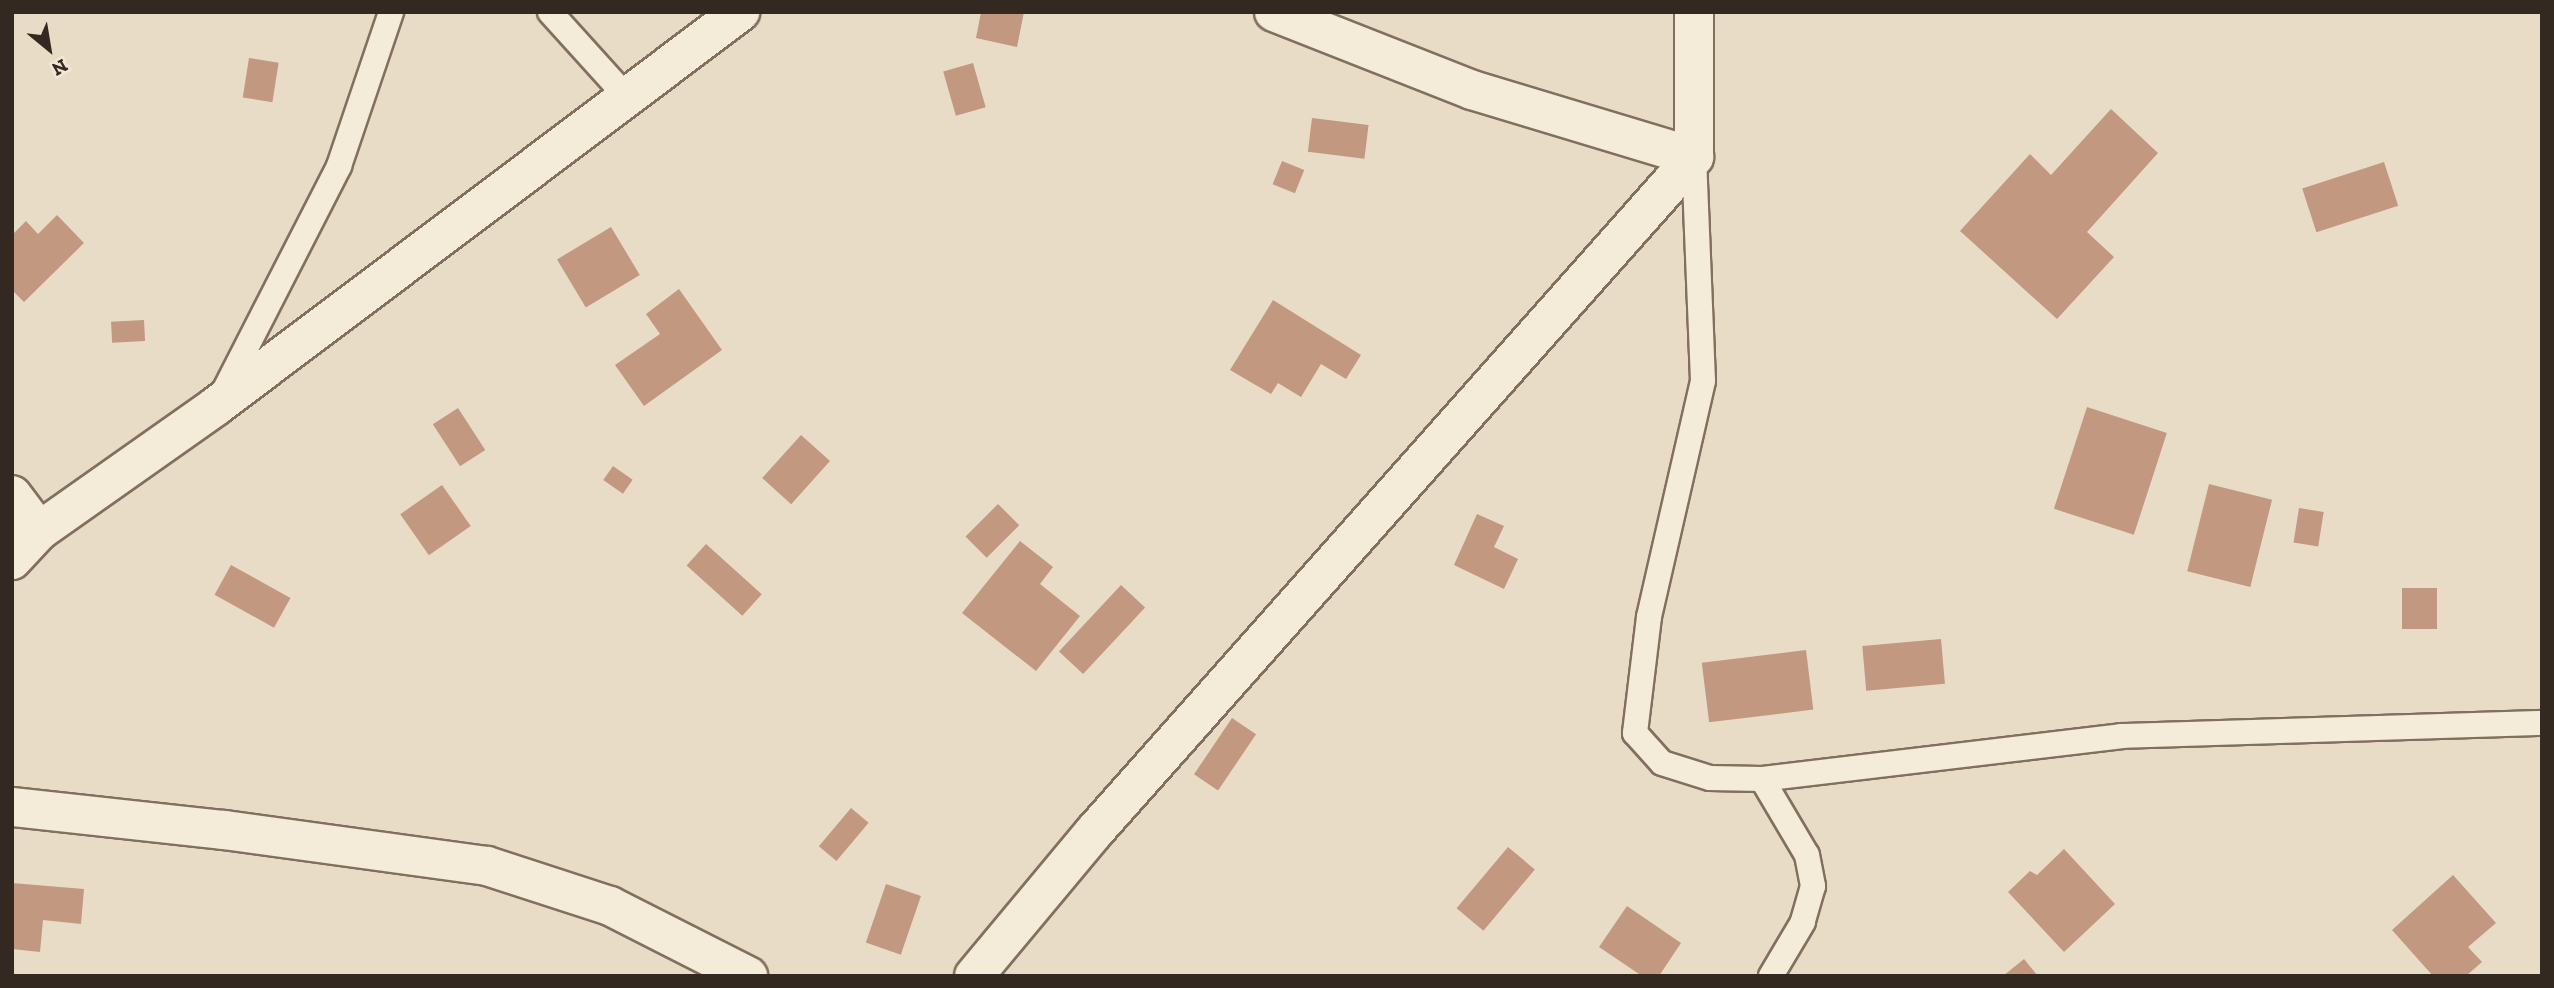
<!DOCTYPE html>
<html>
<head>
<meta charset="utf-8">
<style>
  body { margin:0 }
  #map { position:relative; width:2554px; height:988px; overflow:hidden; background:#e9dcc7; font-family:"Zilla Slab",serif }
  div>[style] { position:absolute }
  .building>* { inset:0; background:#c29881; transform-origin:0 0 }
  .roads { filter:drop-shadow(2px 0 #826f5e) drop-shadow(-2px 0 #826f5e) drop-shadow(0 2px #826f5e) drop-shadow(0 -2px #826f5e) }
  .service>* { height:24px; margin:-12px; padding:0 12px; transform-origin:12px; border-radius:12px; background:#f4ebd9 }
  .minor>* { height:38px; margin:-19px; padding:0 19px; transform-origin:19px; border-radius:19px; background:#f4ebd9 }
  span { translate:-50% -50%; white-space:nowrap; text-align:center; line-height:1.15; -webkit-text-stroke:5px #f1e7d5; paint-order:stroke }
  .frame { position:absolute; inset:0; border:14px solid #342920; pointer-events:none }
  .north { position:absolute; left:14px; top:14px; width:70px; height:70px; -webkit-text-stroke:5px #f1e7d5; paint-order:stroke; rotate:150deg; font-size:19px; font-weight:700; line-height:28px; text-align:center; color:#342920 }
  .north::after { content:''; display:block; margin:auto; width:24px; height:32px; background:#342920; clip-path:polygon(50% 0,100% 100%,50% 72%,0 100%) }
</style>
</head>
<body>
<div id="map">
  <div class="building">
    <div style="clip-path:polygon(981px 12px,1024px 12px,1017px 47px,976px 38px)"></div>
    <div style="left:249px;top:58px;width:30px;height:40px;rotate:9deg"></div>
    <div style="left:973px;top:63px;width:46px;height:31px;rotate:74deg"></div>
    <div style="clip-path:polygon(2111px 109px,2158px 153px,2087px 232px,2114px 257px,2057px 319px,1960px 231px,2030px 154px,2051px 175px)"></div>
    <div style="left:1312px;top:118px;width:57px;height:34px;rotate:7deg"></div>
    <div style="left:1282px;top:161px;width:24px;height:25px;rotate:22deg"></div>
    <div style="left:2384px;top:162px;width:46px;height:86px;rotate:72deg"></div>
    <div style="clip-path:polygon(57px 215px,84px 243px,24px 302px,12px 290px,12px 235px,26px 221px,38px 234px)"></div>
    <div style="left:611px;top:227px;width:56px;height:63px;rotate:59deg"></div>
    <div style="clip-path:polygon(679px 289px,722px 350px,644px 406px,615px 365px,660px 334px,646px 314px)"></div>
    <div style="clip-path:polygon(1273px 300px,1361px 355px,1346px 379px,1321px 364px,1301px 397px,1278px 383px,1271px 394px,1230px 370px)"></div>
    <div style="left:144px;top:320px;width:21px;height:33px;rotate:87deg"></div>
    <div style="left:2087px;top:407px;width:84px;height:107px;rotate:18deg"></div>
    <div style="left:458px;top:408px;width:50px;height:30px;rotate:57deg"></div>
    <div style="left:801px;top:435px;width:39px;height:58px;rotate:42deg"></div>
    <div style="left:613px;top:466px;width:24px;height:17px;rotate:35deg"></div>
    <div style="left:2209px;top:484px;width:65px;height:90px;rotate:14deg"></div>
    <div style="left:442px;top:485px;width:50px;height:51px;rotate:55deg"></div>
    <div style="left:998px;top:504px;width:30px;height:46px;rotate:45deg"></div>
    <div style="left:2299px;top:508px;width:25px;height:35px;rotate:9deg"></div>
    <div style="clip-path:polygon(1477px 514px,1504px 526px,1494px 547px,1518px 559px,1504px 589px,1454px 565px)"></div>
    <div style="clip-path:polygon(1020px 541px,1053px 567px,1040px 584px,1080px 616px,1036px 671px,962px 613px)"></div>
    <div style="left:706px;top:544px;width:75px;height:29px;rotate:42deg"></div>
    <div style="left:231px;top:565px;width:68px;height:34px;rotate:29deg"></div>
    <div style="left:1121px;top:585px;width:33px;height:91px;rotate:43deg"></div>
    <div style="left:2402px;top:588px;width:35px;height:41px"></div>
    <div style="left:1941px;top:639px;width:45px;height:79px;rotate:85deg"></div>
    <div style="left:1806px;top:650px;width:60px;height:105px;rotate:83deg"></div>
    <div style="left:1232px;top:718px;width:29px;height:68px;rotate:34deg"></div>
    <div style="left:851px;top:808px;width:23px;height:50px;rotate:40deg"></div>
    <div style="left:1508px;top:847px;width:35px;height:80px;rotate:40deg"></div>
    <div style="clip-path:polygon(2064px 849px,2115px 904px,2064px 952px,2008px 892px,2030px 871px,2037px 875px)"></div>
    <div style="clip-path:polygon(2453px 875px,2496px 923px,2468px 947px,2482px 962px,2466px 976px,2433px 976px,2392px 930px)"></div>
    <div style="clip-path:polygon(12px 883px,84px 889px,81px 924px,43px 920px,40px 952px,12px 949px)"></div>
    <div style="left:886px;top:884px;width:37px;height:62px;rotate:19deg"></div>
    <div style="clip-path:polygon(1627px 906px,1681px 943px,1659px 976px,1642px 976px,1599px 947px)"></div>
    <div style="clip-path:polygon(2024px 959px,2038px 976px,2003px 976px)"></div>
  </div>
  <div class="roads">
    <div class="service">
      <div style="left:550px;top:12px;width:113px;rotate:47.9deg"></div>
      <div style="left:1694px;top:157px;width:224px;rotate:87.7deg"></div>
      <div style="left:1703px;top:381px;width:242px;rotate:102.9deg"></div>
      <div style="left:1649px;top:617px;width:117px;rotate:96.9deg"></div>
      <div style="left:1635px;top:733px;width:40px;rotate:48deg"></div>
      <div style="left:1662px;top:763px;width:50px;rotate:17.4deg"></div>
      <div style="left:1710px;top:778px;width:52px;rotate:1.1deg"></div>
      <div style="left:1762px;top:779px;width:362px;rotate:-6.8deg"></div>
      <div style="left:2121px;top:736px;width:421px;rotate:-1.8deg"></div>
      <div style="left:222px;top:395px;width:257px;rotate:-62.9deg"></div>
      <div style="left:339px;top:166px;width:163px;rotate:-71.3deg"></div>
      <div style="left:1762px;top:779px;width:88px;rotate:59.4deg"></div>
      <div style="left:1807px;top:855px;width:32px;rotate:79deg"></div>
      <div style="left:1813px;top:886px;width:37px;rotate:106deg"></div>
      <div style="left:1803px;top:922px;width:63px;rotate:120.7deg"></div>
    </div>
    <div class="minor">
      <div style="left:1274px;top:12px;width:213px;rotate:21.5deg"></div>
      <div style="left:1472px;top:90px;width:232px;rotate:16.8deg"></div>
      <div style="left:12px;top:495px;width:45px;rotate:53.1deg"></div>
      <div style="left:39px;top:531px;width:40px;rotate:133deg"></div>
      <div style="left:39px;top:531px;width:217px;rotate:-35.2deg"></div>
      <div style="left:216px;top:406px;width:656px;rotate:-36.94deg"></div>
      <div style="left:12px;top:807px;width:213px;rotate:6.2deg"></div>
      <div style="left:224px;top:830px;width:265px;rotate:7.8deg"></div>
      <div style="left:487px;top:866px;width:129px;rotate:18deg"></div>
      <div style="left:610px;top:906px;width:155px;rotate:26.9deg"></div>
      <div style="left:974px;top:976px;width:187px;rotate:-50.2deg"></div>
      <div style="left:1094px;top:832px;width:903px;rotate:-48.37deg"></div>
      <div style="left:1694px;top:157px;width:145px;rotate:-90deg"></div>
    </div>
  </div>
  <div class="frame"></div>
  <div class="north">N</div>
</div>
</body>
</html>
